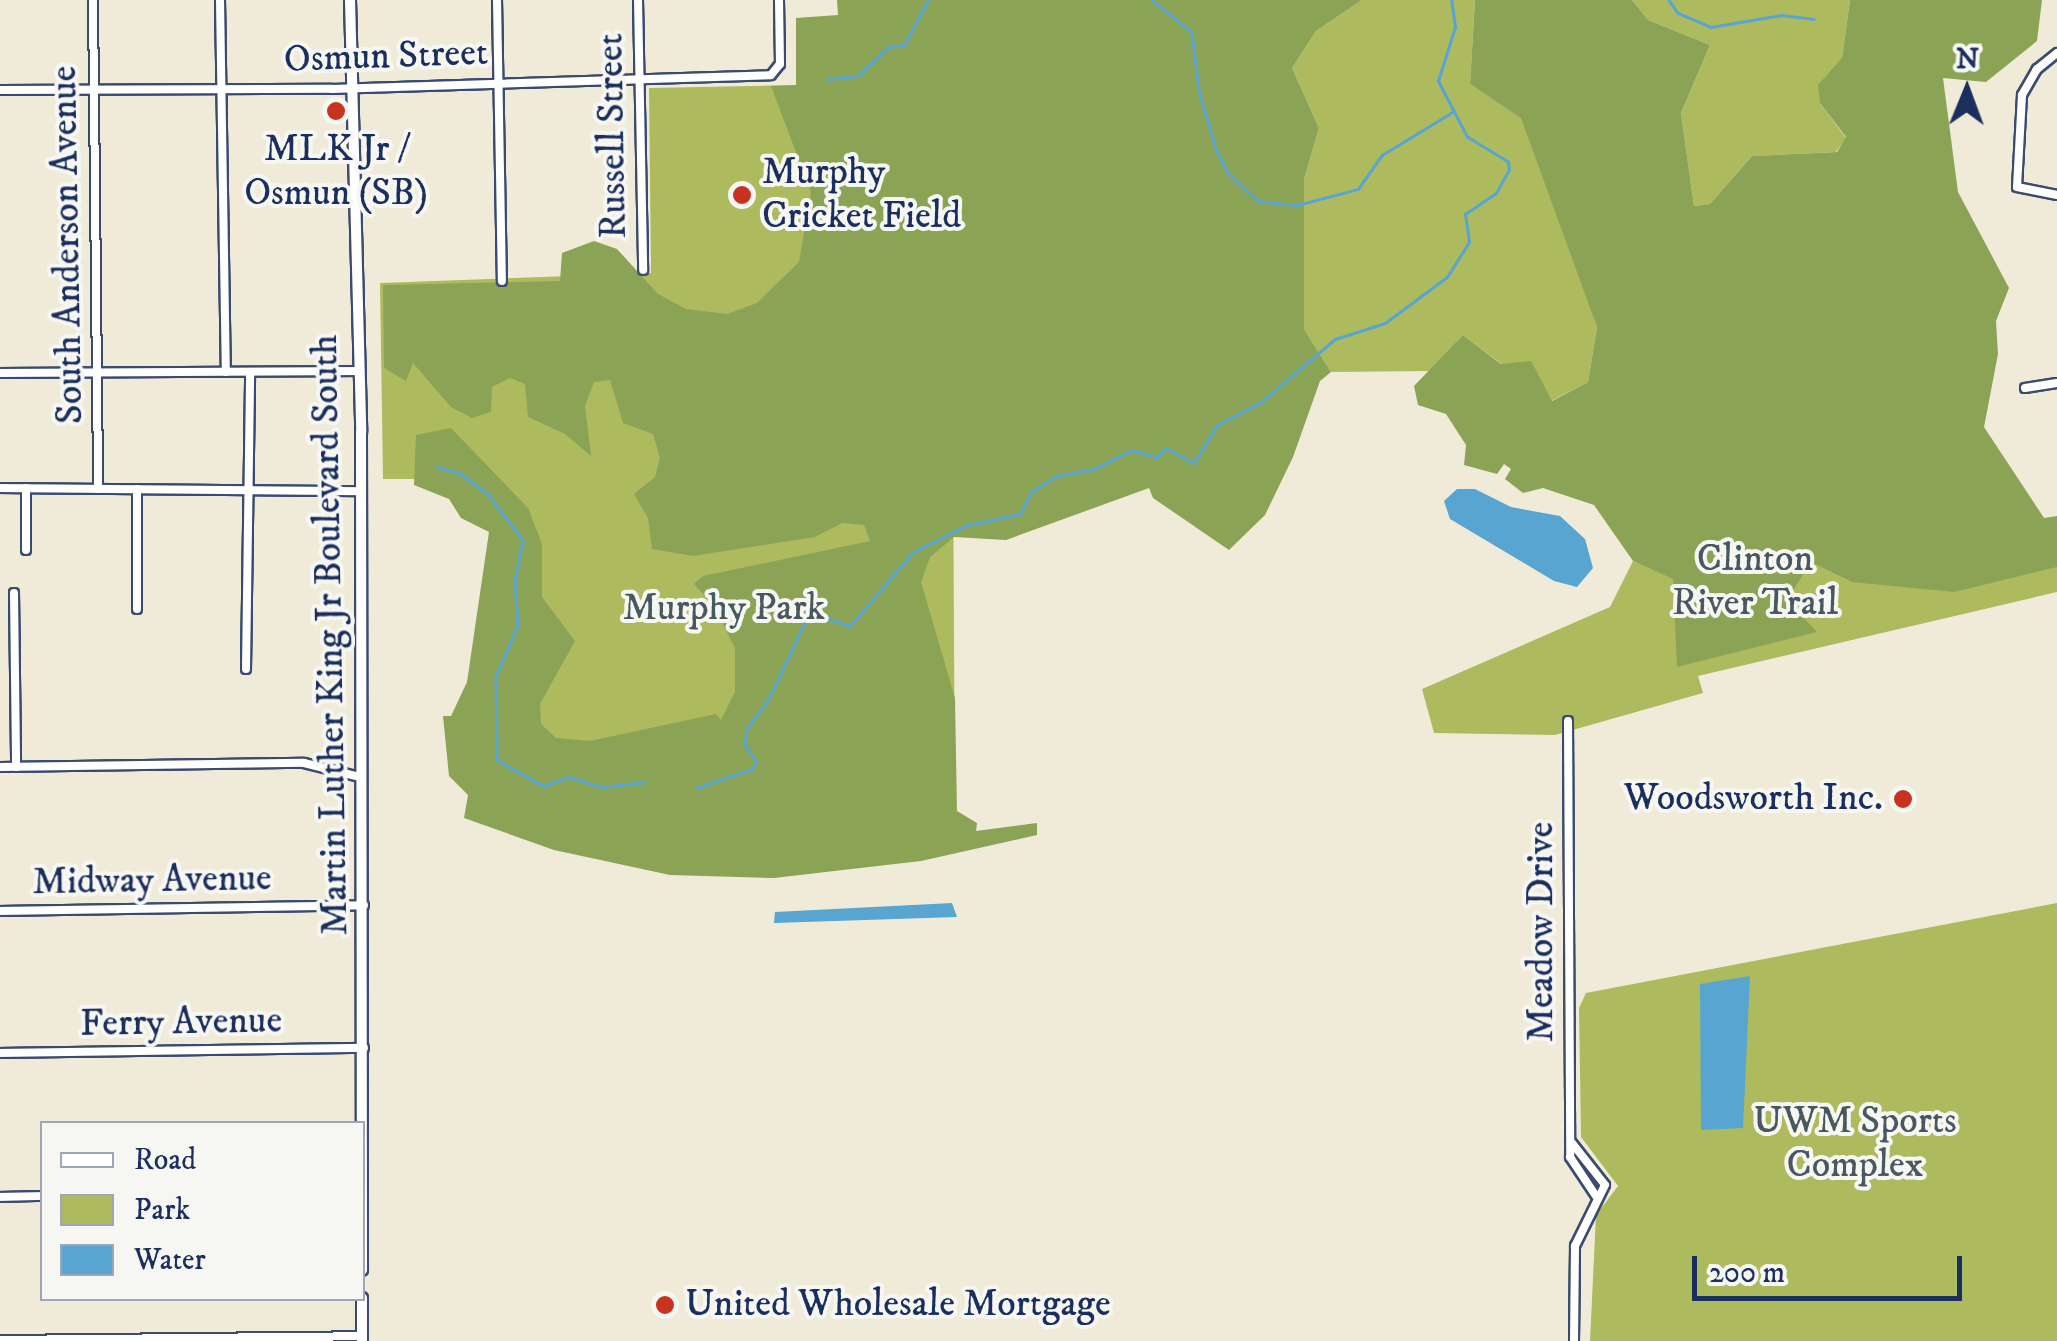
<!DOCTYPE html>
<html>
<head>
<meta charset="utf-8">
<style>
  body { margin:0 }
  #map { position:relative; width:2057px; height:1341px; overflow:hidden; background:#f0ebd9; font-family:"IM FELL DW Pica",serif }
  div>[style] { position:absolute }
  .green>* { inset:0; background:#adbb5e }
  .forest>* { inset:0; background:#8aa355 }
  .water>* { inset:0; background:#58a5d1 }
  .stream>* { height:2.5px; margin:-1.25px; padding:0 1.25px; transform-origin:1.25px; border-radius:1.25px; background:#58a5d1 }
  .roads { filter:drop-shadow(2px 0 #3b4b70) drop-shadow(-2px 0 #3b4b70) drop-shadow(0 2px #3b4b70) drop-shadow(0 -2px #3b4b70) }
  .minor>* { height:8px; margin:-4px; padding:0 4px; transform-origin:4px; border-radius:4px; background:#fff }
  .secondary>* { height:10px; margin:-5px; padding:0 5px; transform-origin:5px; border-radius:5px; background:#fff }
  .dots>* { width:28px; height:28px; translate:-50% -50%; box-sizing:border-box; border:5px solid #f6f6f2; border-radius:50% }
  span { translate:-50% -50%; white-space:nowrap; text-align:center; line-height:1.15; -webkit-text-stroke:8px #f6f6f2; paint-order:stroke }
  .street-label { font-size:38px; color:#1b2f5e }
  .poi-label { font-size:38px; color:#1b2f5e }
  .left { translate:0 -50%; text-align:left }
  .right { translate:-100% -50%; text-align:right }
  .park-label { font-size:38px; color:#47595e }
  .legend { position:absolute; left:40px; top:1121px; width:325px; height:180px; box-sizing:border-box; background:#f6f6f2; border:2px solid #9ea6b7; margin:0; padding:12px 18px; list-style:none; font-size:30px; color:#1b2f5e }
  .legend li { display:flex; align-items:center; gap:20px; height:50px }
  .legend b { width:50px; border:2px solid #9ea6b7 }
  .north { position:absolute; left:1917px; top:40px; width:100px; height:100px; -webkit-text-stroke:8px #f6f6f2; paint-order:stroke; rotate:1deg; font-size:28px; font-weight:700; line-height:40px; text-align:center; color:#1b2f5e }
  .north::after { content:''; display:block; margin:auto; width:35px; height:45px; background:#1b2f5e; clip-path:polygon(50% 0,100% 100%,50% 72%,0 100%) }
  .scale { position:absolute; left:1692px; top:1256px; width:270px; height:45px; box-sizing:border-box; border:5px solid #1b2f5e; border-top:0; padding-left:12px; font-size:30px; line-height:35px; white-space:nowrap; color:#1b2f5e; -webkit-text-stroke:8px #f6f6f2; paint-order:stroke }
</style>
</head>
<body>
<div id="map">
  <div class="green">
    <div style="clip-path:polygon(1362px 0,1475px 0,1470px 84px,1521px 117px,1554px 198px,1597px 327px,1588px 382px,1551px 401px,1463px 335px,1430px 371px,1331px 372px,1304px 329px,1304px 179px,1319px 128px,1292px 68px,1316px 31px)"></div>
    <div style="clip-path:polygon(1632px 0,1850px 0,1842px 58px,1820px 103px,1846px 138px,1836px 152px,1752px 156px,1710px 204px,1694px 206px,1681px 113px,1710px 45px,1648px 20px)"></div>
    <div style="clip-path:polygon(847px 84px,952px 262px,955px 819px,542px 807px,494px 479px,383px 479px,380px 283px,651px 273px,649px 88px)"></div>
    <div style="clip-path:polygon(1708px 393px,2057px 560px,2057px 592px,1698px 676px,1703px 693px,1555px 735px,1434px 733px,1422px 689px,1610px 607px,1633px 561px,1672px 578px)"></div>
    <div style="clip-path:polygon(2057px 903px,2057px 1341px,1590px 1341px,1596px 1215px,1618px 1186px,1581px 1137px,1579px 1008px,1586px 993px)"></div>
  </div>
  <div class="forest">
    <div style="clip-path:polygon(837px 0,1362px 0,1316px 31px,1292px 68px,1319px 128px,1304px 179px,1304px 329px,1331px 372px,1320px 381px,1293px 457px,1265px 515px,1229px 550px,1153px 498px,1149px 488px,1006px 540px,954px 537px,930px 557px,921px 582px,955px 698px,957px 811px,977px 823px,976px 831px,1037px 823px,1037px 835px,921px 861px,774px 878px,670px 875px,554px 850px,464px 818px,468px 795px,449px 776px,443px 716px,451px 716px,467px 682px,489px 532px,461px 518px,449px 499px,414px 485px,416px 435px,451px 428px,528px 508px,542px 544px,542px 597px,575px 641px,540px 704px,541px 724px,556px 738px,590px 741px,716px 714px,721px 720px,735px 692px,735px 648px,714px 606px,694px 584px,703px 576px,870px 541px,864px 525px,842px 523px,815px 537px,693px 556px,652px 549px,648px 518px,634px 494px,655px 477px,660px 458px,653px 434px,623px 423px,610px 380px,594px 382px,585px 406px,591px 456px,565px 434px,528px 417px,525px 384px,510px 378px,492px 387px,491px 412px,472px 418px,451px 407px,413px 363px,406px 381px,384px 368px,383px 285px,560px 281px,562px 253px,594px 241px,617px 249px,658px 294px,686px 309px,727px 314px,757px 303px,799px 262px,811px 192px,771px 86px,796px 85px,796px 18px,838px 15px)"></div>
    <div style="clip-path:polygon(1475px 0,1632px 0,1648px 20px,1710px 45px,1681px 113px,1694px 206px,1710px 204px,1752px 156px,1837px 152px,1846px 137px,1820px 103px,1818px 85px,1842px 58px,1850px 0,2042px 0,2037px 41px,1986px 82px,1943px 78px,1958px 192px,2009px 288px,1996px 321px,1998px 354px,1984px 427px,2044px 518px,2057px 516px,2057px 567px,1954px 592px,1852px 582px,1811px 562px,1787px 600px,1817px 632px,1677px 667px,1673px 579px,1633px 561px,1594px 505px,1543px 488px,1523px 493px,1505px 479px,1511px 469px,1504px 464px,1497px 474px,1464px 465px,1466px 445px,1446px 414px,1418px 405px,1414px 386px,1463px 335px,1501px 364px,1531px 361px,1552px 401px,1588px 382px,1597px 327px,1521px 118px,1470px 84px)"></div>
  </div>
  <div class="water">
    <div style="clip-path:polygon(1457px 489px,1475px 489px,1511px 507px,1560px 516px,1585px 539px,1593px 568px,1577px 587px,1554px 581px,1450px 519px,1444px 501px)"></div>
    <div style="clip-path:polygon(952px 903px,957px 917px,774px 923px,775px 912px)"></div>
    <div style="clip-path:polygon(1750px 976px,1743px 1128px,1701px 1130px,1700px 984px)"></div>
  </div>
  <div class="stream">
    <div style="left:1152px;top:0;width:51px;rotate:38.7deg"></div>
    <div style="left:1192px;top:32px;width:58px;rotate:83.1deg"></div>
    <div style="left:1199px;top:90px;width:61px;rotate:73.9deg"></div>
    <div style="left:1216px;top:149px;width:27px;rotate:63deg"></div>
    <div style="left:1228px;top:173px;width:41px;rotate:43deg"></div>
    <div style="left:1258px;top:201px;width:39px;rotate:6deg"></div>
    <div style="left:1297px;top:205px;width:63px;rotate:-14.7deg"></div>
    <div style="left:1358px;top:189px;width:42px;rotate:-54.8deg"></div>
    <div style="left:1382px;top:155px;width:84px;rotate:-31.4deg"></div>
    <div style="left:1669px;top:0;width:16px;rotate:55deg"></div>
    <div style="left:1678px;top:13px;width:36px;rotate:23deg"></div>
    <div style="left:1711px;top:27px;width:71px;rotate:-9.7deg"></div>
    <div style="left:1781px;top:15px;width:33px;rotate:7deg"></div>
    <div style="left:828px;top:79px;width:30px;rotate:-6deg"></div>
    <div style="left:858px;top:76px;width:42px;rotate:-44deg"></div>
    <div style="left:888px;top:47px;width:16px;rotate:-7deg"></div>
    <div style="left:904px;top:45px;width:51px;rotate:-61.9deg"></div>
    <div style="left:437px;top:467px;width:24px;rotate:15deg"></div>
    <div style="left:460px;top:473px;width:35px;rotate:37deg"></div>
    <div style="left:488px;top:494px;width:58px;rotate:52.7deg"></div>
    <div style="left:523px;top:540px;width:43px;rotate:100.8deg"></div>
    <div style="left:515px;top:582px;width:43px;rotate:86deg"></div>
    <div style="left:518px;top:625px;width:56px;rotate:112.9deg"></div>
    <div style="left:496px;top:677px;width:83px;rotate:89.3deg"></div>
    <div style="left:497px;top:760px;width:54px;rotate:29deg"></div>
    <div style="left:544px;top:786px;width:27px;rotate:-20deg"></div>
    <div style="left:569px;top:777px;width:34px;rotate:17deg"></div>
    <div style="left:601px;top:787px;width:45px;rotate:-6.3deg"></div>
    <div style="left:696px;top:788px;width:59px;rotate:-18.7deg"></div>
    <div style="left:752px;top:769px;width:9px;rotate:-63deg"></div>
    <div style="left:756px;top:761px;width:19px;rotate:-125deg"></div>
    <div style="left:745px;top:745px;width:15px;rotate:-86deg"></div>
    <div style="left:746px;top:730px;width:39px;rotate:-54deg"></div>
    <div style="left:769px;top:698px;width:86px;rotate:-64.6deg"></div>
    <div style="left:806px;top:620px;width:13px;rotate:-23deg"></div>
    <div style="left:818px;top:615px;width:34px;rotate:19deg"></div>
    <div style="left:850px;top:626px;width:97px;rotate:-49.6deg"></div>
    <div style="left:913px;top:552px;width:60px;rotate:-26.6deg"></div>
    <div style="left:967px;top:525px;width:54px;rotate:-11.7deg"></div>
    <div style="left:1020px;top:514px;width:25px;rotate:-63deg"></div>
    <div style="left:1031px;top:492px;width:31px;rotate:-32deg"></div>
    <div style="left:1057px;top:476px;width:38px;rotate:-11deg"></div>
    <div style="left:1094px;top:469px;width:42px;rotate:-26.6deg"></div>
    <div style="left:1132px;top:450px;width:26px;rotate:16deg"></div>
    <div style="left:1157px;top:457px;width:13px;rotate:-45deg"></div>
    <div style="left:1166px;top:448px;width:32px;rotate:28deg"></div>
    <div style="left:1194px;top:463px;width:44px;rotate:-58.8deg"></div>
    <div style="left:1217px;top:425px;width:50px;rotate:-27.6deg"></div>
    <div style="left:1261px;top:402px;width:97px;rotate:-40.4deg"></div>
    <div style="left:1335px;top:339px;width:52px;rotate:-17.7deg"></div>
    <div style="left:1385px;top:323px;width:77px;rotate:-36.6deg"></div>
    <div style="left:1447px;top:277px;width:41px;rotate:-57.8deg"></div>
    <div style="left:1469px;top:242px;width:28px;rotate:-98deg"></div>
    <div style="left:1465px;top:214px;width:37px;rotate:-34deg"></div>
    <div style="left:1496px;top:193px;width:26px;rotate:-61deg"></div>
    <div style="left:1509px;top:170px;width:8px;rotate:-97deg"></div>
    <div style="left:1508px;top:162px;width:48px;rotate:-148.6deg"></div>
    <div style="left:1467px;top:137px;width:63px;rotate:-117.4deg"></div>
    <div style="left:1438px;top:81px;width:57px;rotate:-72.5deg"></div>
    <div style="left:1455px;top:27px;width:27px;rotate:-98deg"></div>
  </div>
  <div class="roads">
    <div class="minor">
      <div style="left:93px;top:0;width:489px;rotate:89.4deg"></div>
      <div style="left:220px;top:0;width:372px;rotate:89.1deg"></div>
      <div style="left:497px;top:0;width:281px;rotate:89deg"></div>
      <div style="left:638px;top:0;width:270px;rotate:88.9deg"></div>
      <div style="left:2057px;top:53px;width:26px;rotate:141deg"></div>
      <div style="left:2037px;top:69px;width:30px;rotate:120deg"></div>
      <div style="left:2022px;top:95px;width:92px;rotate:93.1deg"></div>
      <div style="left:2017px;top:187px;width:41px;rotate:11.3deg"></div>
      <div style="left:0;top:90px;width:332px;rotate:-0.2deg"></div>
      <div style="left:332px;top:89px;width:439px;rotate:-1.8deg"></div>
      <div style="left:771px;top:75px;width:14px;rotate:-51deg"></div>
      <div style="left:780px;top:64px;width:64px;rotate:-90.9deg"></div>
      <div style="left:0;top:373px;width:360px;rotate:-0.3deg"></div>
      <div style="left:2025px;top:388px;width:32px;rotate:-9deg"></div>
      <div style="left:0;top:488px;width:361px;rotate:0.5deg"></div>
      <div style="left:26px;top:550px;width:62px;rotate:-90deg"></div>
      <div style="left:14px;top:593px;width:174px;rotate:89.3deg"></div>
      <div style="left:137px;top:609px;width:120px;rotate:-90deg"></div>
      <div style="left:246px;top:669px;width:297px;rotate:-89.2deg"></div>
      <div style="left:1568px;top:721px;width:436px;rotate:89.7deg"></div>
      <div style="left:1570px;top:1157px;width:47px;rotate:56.3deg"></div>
      <div style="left:0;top:767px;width:304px;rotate:-0.8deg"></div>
      <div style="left:304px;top:763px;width:58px;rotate:14deg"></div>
      <div style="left:0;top:911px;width:364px;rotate:-0.9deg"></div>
      <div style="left:0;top:1053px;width:364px;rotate:-0.8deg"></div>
      <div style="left:1572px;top:1143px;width:53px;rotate:51.8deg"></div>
      <div style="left:1605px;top:1185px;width:68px;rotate:116.2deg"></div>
      <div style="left:1575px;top:1246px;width:95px;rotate:90.6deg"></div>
      <div style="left:0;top:1197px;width:42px;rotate:-1.4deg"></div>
      <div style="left:0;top:1340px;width:362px;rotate:-0.6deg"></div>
    </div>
    <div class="secondary">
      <div style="left:350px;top:0;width:432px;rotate:88.5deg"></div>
      <div style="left:361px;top:432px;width:838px;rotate:89.93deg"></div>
      <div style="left:362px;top:1341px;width:43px;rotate:-90deg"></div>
    </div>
  </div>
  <div class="dots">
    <div style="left:336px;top:111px;background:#c8321e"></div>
    <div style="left:742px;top:195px;background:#c8321e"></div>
    <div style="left:1903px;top:799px;background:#c8321e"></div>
    <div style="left:665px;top:1305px;background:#c8321e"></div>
  </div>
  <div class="street-label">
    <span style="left:386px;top:57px;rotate:-2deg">Osmun Street</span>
    <span style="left:613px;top:136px;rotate:-91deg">Russell Street</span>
    <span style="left:68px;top:245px;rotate:-91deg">South Anderson Avenue</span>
    <span style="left:331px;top:635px;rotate:-91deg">Martin Luther King Jr Boulevard South</span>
    <span style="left:152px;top:881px;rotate:-1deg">Midway Avenue</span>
    <span style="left:1542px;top:932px;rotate:-90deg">Meadow Drive</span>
    <span style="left:181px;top:1023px;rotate:-1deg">Ferry Avenue</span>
  </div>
  <div class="poi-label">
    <span style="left:336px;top:172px">MLK Jr /<br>Osmun (SB)</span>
    <span class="left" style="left:762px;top:195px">Murphy<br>Cricket Field</span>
    <span class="right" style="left:1883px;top:799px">Woodsworth Inc.</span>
    <span class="left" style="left:685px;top:1305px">United Wholesale Mortgage</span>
  </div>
  <div class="park-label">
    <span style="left:1755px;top:582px">Clinton<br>River Trail</span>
    <span style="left:724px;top:609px">Murphy Park</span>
    <span style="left:1855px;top:1144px">UWM Sports<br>Complex</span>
  </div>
  <ul class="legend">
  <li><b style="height:12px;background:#fff"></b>Road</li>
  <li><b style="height:28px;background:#adbb5e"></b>Park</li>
  <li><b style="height:28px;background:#58a5d1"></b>Water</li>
  </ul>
  <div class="north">N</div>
  <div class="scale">200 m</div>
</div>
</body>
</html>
